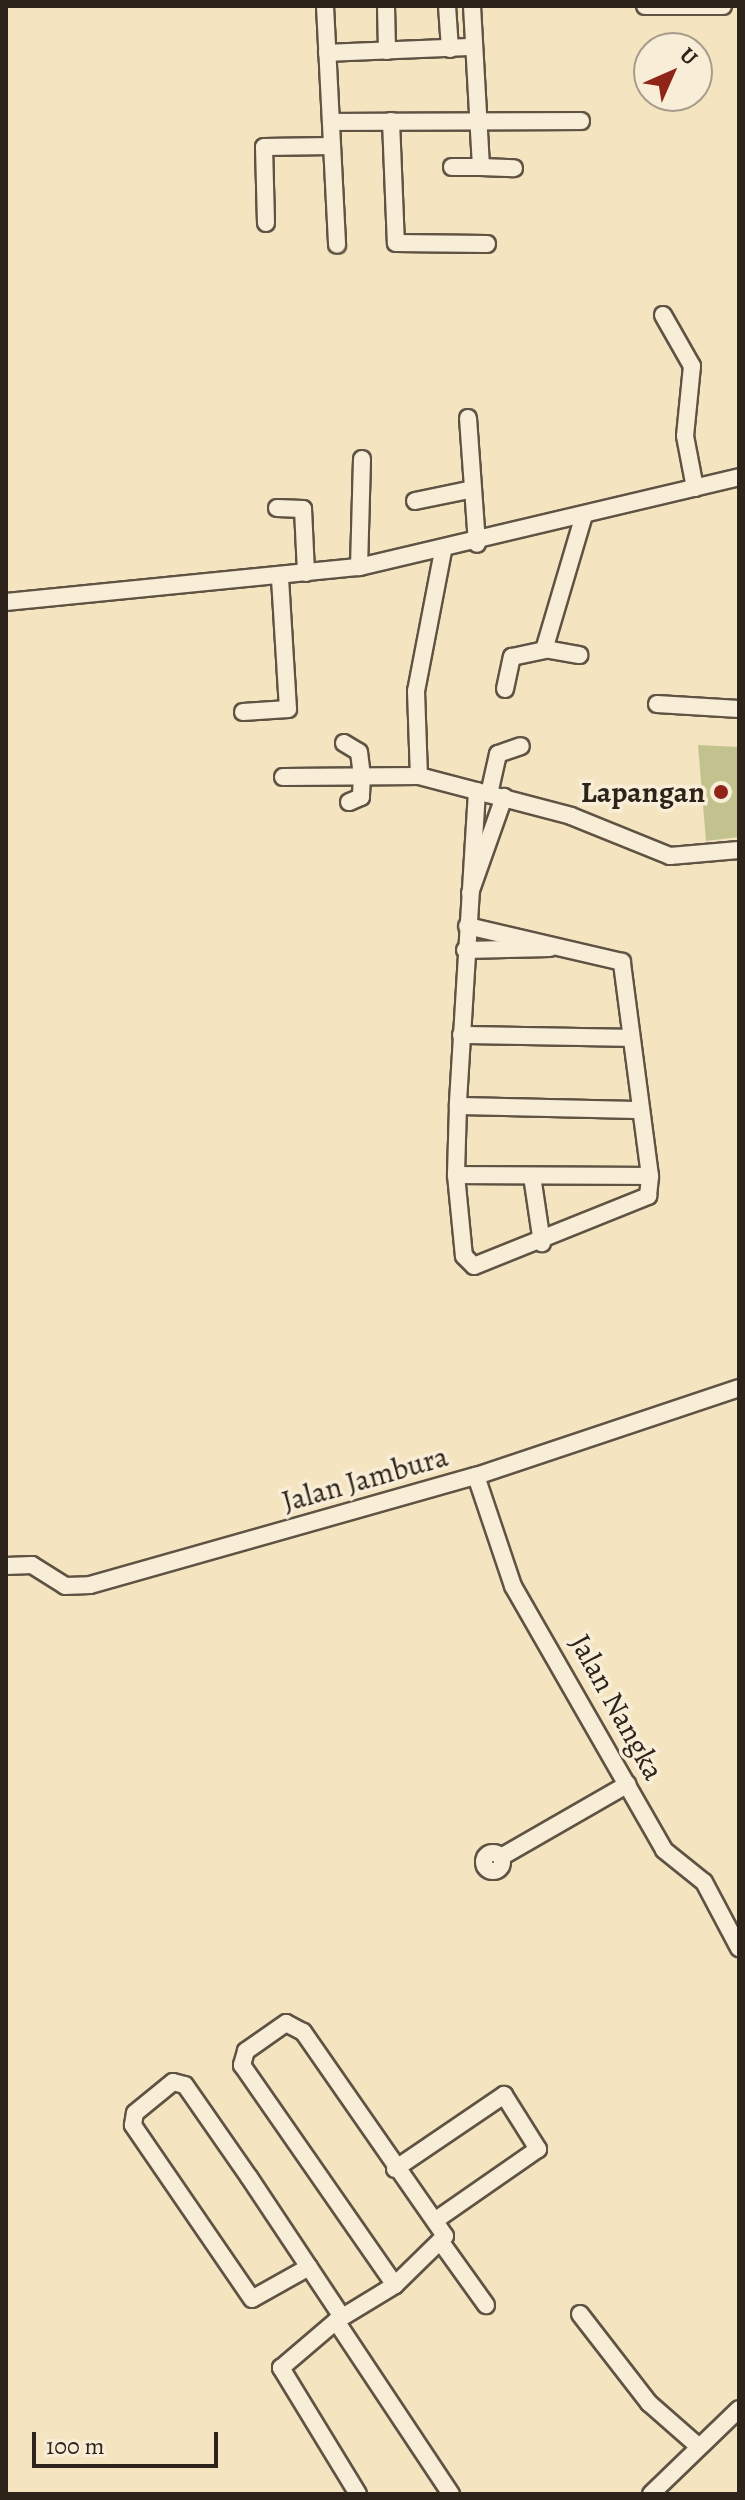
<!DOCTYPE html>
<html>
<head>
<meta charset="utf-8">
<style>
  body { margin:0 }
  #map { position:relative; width:745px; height:2500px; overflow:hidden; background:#f4e4c0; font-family:Alegreya,serif }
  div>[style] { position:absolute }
  .green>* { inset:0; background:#c1c28e }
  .roads { filter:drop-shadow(2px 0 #5f5344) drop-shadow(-2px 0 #5f5344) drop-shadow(0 2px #5f5344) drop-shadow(0 -2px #5f5344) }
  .minor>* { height:16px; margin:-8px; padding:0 8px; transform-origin:8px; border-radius:8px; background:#f8edd6 }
  .minor>.ring { margin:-8px; padding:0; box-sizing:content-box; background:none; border:16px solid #f8edd6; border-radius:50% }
  .dots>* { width:22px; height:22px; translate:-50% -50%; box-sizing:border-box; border:4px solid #f8edd6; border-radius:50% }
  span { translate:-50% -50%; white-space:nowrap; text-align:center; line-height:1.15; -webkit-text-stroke:7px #f8edd6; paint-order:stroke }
  .poi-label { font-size:30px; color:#2d231a; font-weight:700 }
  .right { translate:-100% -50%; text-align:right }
  .street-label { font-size:30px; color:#2d231a }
  .frame { position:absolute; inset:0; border:8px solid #2d231a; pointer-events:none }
  .north { position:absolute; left:633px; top:32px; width:80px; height:80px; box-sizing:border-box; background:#f8edd6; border:2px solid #a79c8b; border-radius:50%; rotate:45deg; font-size:22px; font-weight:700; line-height:32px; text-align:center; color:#2d231a }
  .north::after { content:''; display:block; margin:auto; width:28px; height:36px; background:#8f2418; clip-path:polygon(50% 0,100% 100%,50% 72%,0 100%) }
  .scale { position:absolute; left:32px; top:2432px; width:186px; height:36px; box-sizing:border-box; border:4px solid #2d231a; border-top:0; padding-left:10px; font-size:24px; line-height:28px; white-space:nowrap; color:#2d231a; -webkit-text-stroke:6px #f8edd6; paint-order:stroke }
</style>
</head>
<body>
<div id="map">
  <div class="green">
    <div style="clip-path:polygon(698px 745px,739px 747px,739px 837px,706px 841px)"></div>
  </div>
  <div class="roads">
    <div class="minor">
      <div style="left:325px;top:6px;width:239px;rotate:87.1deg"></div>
      <div style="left:386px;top:6px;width:45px;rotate:88.7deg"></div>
      <div style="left:447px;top:6px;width:43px;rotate:86deg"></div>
      <div style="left:472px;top:6px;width:161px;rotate:86.8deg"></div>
      <div style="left:481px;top:167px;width:33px;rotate:2deg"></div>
      <div style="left:645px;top:6px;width:78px"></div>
      <div style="left:327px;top:53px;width:146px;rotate:-2.4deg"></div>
      <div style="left:391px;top:121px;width:122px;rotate:87.7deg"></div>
      <div style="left:396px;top:243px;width:91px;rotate:0.6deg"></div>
      <div style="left:331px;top:122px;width:250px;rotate:-0.2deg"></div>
      <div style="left:452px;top:167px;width:29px"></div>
      <div style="left:266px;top:223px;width:76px;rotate:-91.5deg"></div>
      <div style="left:264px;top:147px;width:68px;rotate:-0.8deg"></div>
      <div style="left:663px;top:315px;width:59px;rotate:60.4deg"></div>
      <div style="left:692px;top:366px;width:70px;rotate:95.7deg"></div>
      <div style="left:685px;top:436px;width:53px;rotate:79.1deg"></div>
      <div style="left:468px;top:418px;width:126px;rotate:85.9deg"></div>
      <div style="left:415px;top:501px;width:54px;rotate:-11.7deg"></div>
      <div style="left:277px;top:508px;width:26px;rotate:2deg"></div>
      <div style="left:303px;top:509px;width:64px;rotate:87.3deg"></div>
      <div style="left:443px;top:551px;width:143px;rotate:100.9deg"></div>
      <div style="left:416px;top:691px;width:85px;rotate:88deg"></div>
      <div style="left:419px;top:776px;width:157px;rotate:14.7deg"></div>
      <div style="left:571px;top:816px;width:107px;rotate:22deg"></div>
      <div style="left:670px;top:856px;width:69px;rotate:-5deg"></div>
      <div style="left:359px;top:567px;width:108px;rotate:-88.4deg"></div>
      <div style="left:6px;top:602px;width:355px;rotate:-5.7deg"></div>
      <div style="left:359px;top:567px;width:391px;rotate:-13.3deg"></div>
      <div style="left:545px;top:649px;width:35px;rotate:10deg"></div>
      <div style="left:505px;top:689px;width:33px;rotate:-78deg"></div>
      <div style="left:512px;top:657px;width:33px;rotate:-12deg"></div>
      <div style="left:544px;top:650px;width:138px;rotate:-73.5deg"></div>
      <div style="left:657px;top:704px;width:82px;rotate:3.5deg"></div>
      <div style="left:243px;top:712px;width:45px;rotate:-3.8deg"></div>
      <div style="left:288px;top:709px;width:131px;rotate:-93.5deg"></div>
      <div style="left:344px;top:743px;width:17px;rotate:31deg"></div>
      <div style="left:359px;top:752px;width:24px;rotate:83deg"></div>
      <div style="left:362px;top:776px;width:21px;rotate:93deg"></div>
      <div style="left:361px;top:797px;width:13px;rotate:157deg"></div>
      <div style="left:283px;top:777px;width:136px;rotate:-0.4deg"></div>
      <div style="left:477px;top:791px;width:316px;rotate:93.5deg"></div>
      <div style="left:458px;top:1106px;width:181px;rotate:1.3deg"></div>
      <div style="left:489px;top:794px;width:41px;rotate:-77.3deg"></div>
      <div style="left:498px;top:754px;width:24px;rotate:-19deg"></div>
      <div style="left:470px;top:893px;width:102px;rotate:-70.5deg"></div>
      <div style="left:465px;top:950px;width:85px;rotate:-1.3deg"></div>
      <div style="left:461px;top:1035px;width:168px;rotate:1deg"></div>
      <div style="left:458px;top:1106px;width:69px;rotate:91.7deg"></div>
      <div style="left:456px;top:1175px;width:194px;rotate:0.3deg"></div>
      <div style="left:650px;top:1176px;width:216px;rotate:-97.5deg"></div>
      <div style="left:622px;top:962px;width:159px;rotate:-166.9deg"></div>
      <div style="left:456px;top:1175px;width:81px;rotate:84.4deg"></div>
      <div style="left:464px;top:1256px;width:14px;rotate:45deg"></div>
      <div style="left:474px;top:1266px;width:188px;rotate:-21.9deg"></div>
      <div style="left:648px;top:1196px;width:20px;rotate:-84deg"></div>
      <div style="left:532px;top:1176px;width:68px;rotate:81.5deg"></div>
      <div style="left:476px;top:1476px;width:116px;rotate:71.4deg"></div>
      <div style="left:513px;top:1586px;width:304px;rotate:60.2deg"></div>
      <div style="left:664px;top:1850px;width:51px;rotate:38.7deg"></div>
      <div style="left:704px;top:1882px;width:75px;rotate:62.1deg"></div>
      <div style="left:6px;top:1566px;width:26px;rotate:-2deg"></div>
      <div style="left:32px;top:1565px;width:39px;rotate:32deg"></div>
      <div style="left:65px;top:1586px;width:25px;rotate:-2deg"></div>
      <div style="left:90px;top:1585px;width:401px;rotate:-15.8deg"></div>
      <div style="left:476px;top:1476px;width:277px;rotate:-18.5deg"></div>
      <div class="ring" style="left:484px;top:1853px;width:2px;height:2px"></div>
      <div style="left:501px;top:1857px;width:146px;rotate:-29.9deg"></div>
      <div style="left:395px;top:2169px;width:132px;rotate:-34.2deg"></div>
      <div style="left:504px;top:2095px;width:64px;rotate:57.8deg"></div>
      <div style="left:538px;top:2149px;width:124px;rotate:145.2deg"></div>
      <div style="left:443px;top:2245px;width:74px;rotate:54.4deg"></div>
      <div style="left:309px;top:2267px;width:65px;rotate:150.7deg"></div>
      <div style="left:252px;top:2299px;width:211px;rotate:-124.4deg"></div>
      <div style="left:133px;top:2125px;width:12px;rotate:-81deg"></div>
      <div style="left:135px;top:2113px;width:49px;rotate:-39.2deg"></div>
      <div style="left:173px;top:2082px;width:12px;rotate:14deg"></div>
      <div style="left:185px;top:2085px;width:112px;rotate:55.2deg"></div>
      <div style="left:249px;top:2177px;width:168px;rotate:56.4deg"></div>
      <div style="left:580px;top:2314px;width:113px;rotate:52.2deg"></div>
      <div style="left:649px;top:2403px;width:64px;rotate:41.2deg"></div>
      <div style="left:336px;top:2321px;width:208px;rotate:56.4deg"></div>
      <div style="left:358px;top:2494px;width:148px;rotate:-121.4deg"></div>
      <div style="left:281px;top:2368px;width:72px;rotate:-40.5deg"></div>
      <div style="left:336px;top:2321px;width:69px;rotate:-31.4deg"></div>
      <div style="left:395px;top:2285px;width:70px;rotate:-44.4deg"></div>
      <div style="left:445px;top:2236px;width:249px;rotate:-124.8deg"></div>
      <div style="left:303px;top:2032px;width:19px;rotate:-152deg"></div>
      <div style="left:286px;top:2023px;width:49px;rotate:145deg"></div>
      <div style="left:246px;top:2051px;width:15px;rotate:106deg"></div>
      <div style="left:242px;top:2065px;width:268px;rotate:55.2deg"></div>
      <div style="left:651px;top:2494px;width:122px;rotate:-44deg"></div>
    </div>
  </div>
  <div class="dots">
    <div style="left:721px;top:792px;background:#8f2418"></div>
  </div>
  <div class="poi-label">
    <span class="right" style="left:705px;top:792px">Lapangan</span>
  </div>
  <div class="street-label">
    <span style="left:365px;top:1479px;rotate:-16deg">Jalan Jambura</span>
    <span style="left:617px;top:1707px;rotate:61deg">Jalan Nangka</span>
  </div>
  <div class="frame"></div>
  <div class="north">U</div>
  <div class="scale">100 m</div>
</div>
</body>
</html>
